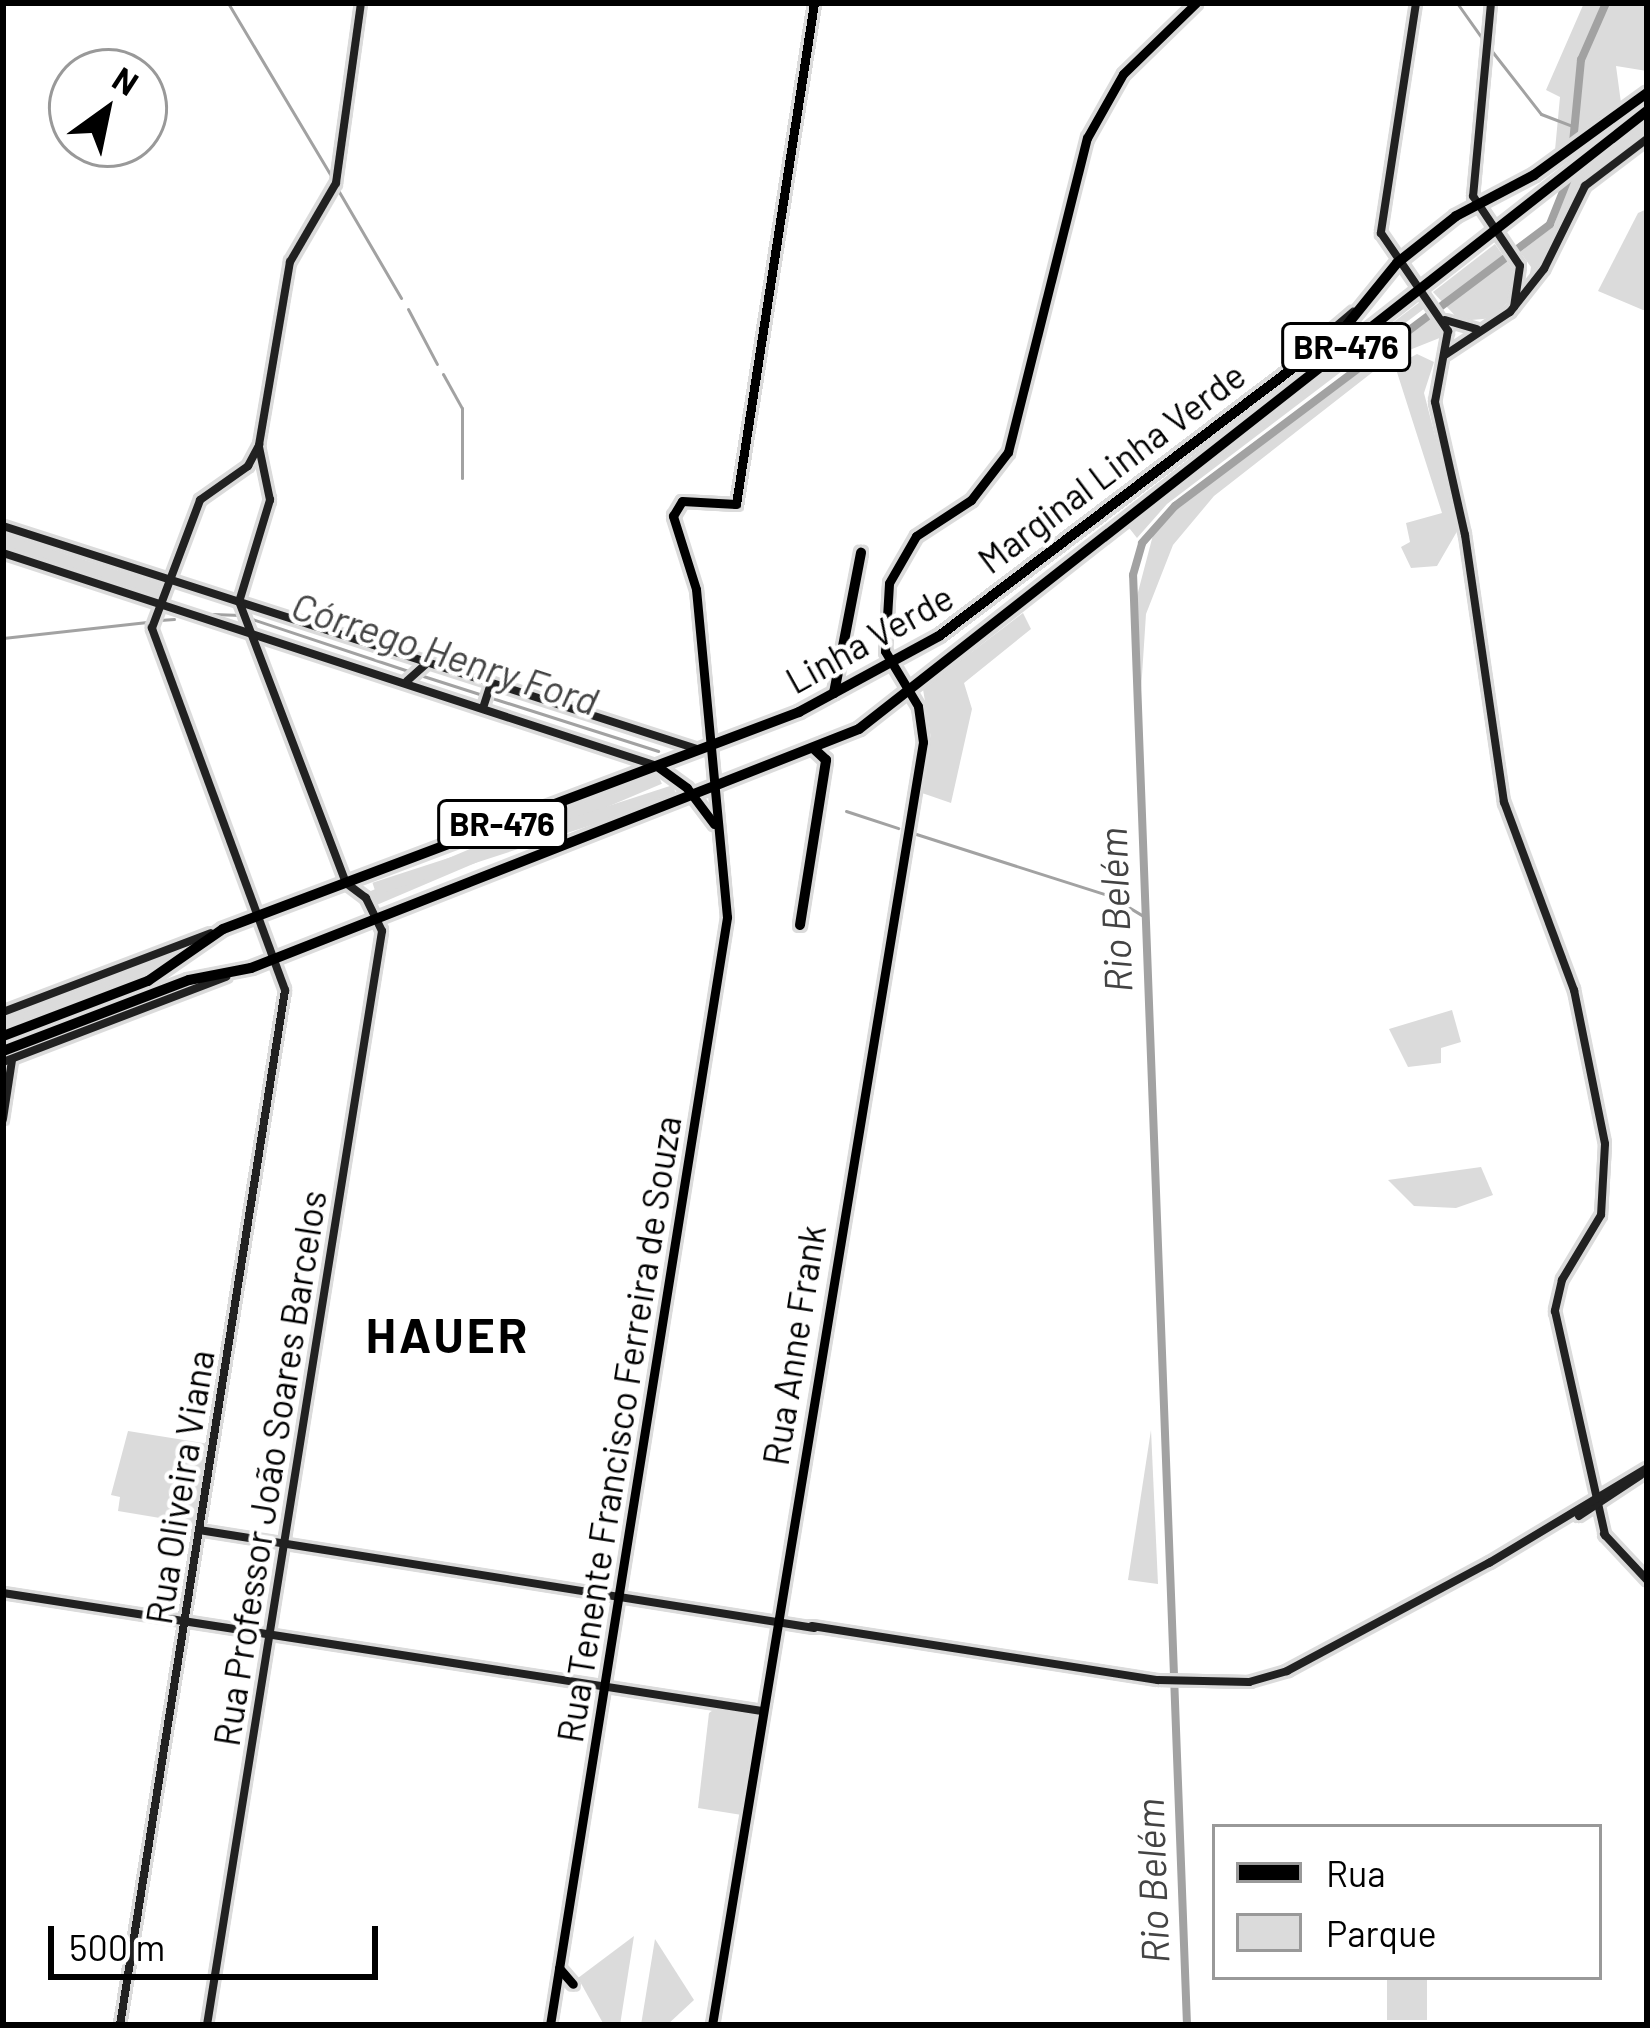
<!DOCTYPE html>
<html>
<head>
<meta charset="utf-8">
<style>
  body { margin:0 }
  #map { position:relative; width:1650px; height:2028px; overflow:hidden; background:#fff; font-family:Barlow,sans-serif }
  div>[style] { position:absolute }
  .green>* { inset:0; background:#dbdbdb; transform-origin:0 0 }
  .stream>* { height:3px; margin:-1.5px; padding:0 1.5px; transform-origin:1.5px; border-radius:1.5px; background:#a2a2a2 }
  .river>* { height:8px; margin:-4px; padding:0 4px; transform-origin:4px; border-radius:4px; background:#a2a2a2 }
  .roads { filter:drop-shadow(3px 0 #dbdbdb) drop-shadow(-3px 0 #dbdbdb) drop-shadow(0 3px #dbdbdb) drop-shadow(0 -3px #dbdbdb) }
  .secondary>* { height:8px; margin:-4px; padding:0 4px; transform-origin:4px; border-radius:4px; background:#212121 }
  .primary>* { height:9px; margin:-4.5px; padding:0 4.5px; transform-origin:4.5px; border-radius:4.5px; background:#000 }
  .highway>* { height:10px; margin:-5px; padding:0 5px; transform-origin:5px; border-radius:5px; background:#000 }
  span { translate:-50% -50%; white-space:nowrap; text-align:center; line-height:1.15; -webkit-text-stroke:9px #fff; paint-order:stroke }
  .shield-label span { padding:3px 9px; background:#fff; border:3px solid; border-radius:9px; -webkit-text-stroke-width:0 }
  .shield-label { font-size:33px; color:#000; font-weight:700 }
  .street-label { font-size:36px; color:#000 }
  .water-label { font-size:39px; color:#434343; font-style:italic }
  .district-label { font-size:48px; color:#000; font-weight:700; letter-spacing:3px }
  .frame { position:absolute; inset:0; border:6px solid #000; pointer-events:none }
  .legend { position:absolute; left:1212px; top:1824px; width:390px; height:156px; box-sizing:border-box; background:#fff; border:3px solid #999; margin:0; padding:15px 21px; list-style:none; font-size:36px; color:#000 }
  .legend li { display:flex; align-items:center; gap:24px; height:60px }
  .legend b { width:60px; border:3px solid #999 }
  .north { position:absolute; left:48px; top:48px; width:120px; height:120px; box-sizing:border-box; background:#fff; border:3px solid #999; border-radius:50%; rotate:33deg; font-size:33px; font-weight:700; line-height:48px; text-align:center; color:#000 }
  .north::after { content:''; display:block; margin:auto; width:42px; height:54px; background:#000; clip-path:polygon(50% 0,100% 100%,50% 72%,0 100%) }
  .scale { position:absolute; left:48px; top:1926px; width:330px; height:54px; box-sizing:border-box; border:6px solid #000; border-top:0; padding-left:15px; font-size:36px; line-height:42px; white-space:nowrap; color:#000; -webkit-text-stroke:9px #fff; paint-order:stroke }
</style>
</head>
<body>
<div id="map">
  <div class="green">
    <div style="clip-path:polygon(1584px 3px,1647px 3px,1647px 71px,1616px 66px,1621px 103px,1555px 150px,1560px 97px,1546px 90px)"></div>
    <div style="clip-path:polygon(1647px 117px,1647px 135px,1579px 191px,1528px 285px,1531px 267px,1520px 252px,1554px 226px,1570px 174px)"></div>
    <div style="clip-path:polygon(1647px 209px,1647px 310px,1643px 310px,1598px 291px,1638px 213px)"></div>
    <div style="clip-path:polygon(1495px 244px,1514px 271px,1512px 297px,1494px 318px,1460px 321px,1433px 292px)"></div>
    <div style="clip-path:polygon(1420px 302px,1425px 308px,1167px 504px,1137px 538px,1126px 524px)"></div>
    <div style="clip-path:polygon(1432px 317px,1442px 337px,1392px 357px,1214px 496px,1173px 545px,1146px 614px,1138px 737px,1132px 615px,1153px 535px,1176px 508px)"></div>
    <div style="clip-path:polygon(1417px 354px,1434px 362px,1424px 393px,1459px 528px,1437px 566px,1411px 568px,1401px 547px,1410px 542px,1406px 523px,1442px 513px,1395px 366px)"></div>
    <div style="clip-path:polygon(3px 531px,66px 554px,167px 586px,159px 597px,3px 547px)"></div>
    <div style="clip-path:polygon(1023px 613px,1031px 629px,964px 683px,972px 709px,951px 803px,922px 793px,931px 739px,923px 689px)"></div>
    <div style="left:656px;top:770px;width:15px;height:315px;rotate:67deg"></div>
    <div style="left:673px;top:785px;width:13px;height:316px;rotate:72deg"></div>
    <div style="clip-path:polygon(207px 936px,147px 977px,3px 1033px,3px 1013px)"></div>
    <div style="clip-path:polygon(1452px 1010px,1461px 1042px,1441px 1048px,1441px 1063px,1408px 1067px,1389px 1029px)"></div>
    <div style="clip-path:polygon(1481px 1167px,1493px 1195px,1456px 1208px,1414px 1206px,1388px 1180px)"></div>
    <div style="clip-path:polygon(1151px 1430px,1158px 1584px,1128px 1580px)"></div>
    <div style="clip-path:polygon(128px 1431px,209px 1444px,196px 1524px,118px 1511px,120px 1497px,111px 1495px)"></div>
    <div style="clip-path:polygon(716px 1708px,757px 1716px,742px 1815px,698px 1808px,709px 1713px)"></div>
    <div style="clip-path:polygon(634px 1936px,620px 2025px,604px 2025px,578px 1978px)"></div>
    <div style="clip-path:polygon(655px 1939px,694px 2000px,667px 2025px,641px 2025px)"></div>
    <div style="left:1387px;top:1977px;width:40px;height:43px"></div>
  </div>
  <div class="stream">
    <div style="left:228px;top:3px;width:207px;rotate:59.2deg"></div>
    <div style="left:1457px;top:3px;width:43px;rotate:54.5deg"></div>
    <div style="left:1491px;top:50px;width:81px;rotate:52deg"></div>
    <div style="left:1541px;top:114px;width:36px;rotate:21deg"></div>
    <div style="left:338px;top:190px;width:125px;rotate:59.7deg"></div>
    <div style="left:408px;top:309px;width:62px;rotate:62.2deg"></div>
    <div style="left:443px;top:374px;width:39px;rotate:61deg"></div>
    <div style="left:462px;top:408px;width:70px;rotate:90deg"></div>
    <div style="left:213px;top:614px;width:27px;rotate:2deg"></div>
    <div style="left:249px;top:618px;width:171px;rotate:18.4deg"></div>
    <div style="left:160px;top:620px;width:14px;rotate:-4deg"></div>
    <div style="left:3px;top:638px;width:145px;rotate:-6.3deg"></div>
    <div style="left:420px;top:675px;width:250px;rotate:17.7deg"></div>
    <div style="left:846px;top:811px;width:55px;rotate:18.1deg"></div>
    <div style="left:913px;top:833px;width:207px;rotate:17.7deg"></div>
    <div style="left:1110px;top:896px;width:41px;rotate:31deg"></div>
  </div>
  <div class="river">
    <div style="left:1187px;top:2025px;width:1451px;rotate:-92.13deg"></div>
    <div style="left:1133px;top:575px;width:33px;rotate:-74deg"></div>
    <div style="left:1142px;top:543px;width:50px;rotate:-48.3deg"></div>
    <div style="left:1175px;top:506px;width:469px;rotate:-36.9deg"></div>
    <div style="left:1550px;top:224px;width:54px;rotate:-68.2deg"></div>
    <div style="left:1570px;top:174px;width:115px;rotate:-84.5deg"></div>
    <div style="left:1581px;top:60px;width:62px;rotate:-66.3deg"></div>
  </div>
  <div class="roads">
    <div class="secondary">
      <div style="left:1416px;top:3px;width:233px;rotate:98.7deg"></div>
      <div style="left:1381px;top:233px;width:119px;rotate:55.6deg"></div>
      <div style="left:1448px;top:331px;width:72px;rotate:100.4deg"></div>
      <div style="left:1435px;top:402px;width:136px;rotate:77.3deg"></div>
      <div style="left:1465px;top:535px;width:270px;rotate:81.7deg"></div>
      <div style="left:1504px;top:802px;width:201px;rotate:69.6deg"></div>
      <div style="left:1574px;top:990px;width:157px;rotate:78.6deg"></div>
      <div style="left:1605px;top:1144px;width:71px;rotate:93.2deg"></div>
      <div style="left:1601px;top:1215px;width:76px;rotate:121deg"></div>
      <div style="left:1562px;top:1280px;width:32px;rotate:103deg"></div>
      <div style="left:1555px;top:1311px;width:230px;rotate:77.4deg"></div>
      <div style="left:1491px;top:3px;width:194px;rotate:95.3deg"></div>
      <div style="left:1473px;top:196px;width:84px;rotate:56.1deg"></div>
      <div style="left:1520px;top:266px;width:41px;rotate:98.3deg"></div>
      <div style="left:1445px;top:320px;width:33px;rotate:16deg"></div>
      <div style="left:1445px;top:355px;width:78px;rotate:-33.5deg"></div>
      <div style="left:1510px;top:312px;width:55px;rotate:-51.7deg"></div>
      <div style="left:1544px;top:269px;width:93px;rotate:-63.7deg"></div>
      <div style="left:1585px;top:186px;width:78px;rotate:-37.2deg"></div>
      <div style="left:1300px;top:357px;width:70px;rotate:-40.3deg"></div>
      <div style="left:3px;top:526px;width:729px;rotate:17.81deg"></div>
      <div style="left:3px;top:553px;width:688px;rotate:18.04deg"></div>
      <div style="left:407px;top:681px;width:27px;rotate:-42deg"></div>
      <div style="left:483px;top:708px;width:26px;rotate:-72deg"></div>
      <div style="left:3px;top:1012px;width:222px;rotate:-20.8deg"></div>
      <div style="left:3px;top:1062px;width:239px;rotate:-20.9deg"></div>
      <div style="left:3px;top:1119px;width:60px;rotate:-81.3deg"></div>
      <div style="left:1579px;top:1516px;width:74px;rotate:-33.5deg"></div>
      <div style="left:199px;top:1530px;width:623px;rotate:9.05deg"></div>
      <div style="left:1604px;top:1534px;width:63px;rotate:46.9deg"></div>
      <div style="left:1489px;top:1563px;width:184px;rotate:-31deg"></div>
      <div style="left:3px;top:1593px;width:768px;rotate:8.84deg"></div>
      <div style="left:812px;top:1626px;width:350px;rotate:8.9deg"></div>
      <div style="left:1158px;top:1680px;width:91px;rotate:1.3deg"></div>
      <div style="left:1249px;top:1682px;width:40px;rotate:-16deg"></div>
      <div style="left:1287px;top:1671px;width:230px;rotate:-28.2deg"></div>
      <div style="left:120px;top:2025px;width:1048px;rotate:-80.94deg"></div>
      <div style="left:285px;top:990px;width:386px;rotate:-110.2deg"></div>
      <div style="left:152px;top:628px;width:137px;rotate:-69.4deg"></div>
      <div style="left:200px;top:500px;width:59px;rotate:-35.3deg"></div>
      <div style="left:248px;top:466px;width:24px;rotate:-62deg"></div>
      <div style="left:259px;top:445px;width:186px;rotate:-80.4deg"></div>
      <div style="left:290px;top:262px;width:91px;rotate:-59.8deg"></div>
      <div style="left:336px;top:183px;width:182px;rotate:-82.1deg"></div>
      <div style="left:207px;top:2025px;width:1108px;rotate:-80.91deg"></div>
      <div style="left:382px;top:931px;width:37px;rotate:-116deg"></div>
      <div style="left:366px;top:898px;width:25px;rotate:-143deg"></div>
      <div style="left:346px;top:883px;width:301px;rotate:-110.8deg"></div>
      <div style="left:239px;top:602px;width:107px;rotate:-73.1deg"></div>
      <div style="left:270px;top:500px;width:54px;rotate:-101.7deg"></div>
    </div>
    <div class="primary">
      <div style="left:657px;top:766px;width:37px;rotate:36deg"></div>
      <div style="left:687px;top:788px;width:45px;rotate:53.1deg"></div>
      <div style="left:559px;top:1968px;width:21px;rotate:49deg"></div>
      <div style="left:550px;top:2025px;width:1122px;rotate:-80.92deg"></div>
      <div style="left:727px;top:917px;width:329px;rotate:-95.4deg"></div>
      <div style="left:696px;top:589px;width:77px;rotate:-107.5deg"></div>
      <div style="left:673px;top:516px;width:17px;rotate:-59deg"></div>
      <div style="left:682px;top:501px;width:54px;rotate:3.2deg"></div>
      <div style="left:736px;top:504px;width:507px;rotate:-81.15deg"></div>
      <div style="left:712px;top:2025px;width:1300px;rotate:-80.66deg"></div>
      <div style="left:923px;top:742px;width:36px;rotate:-98deg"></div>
      <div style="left:918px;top:706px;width:64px;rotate:-121deg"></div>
      <div style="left:885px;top:651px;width:68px;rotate:-86.6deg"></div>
      <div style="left:889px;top:583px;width:54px;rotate:-60.1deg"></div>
      <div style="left:916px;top:536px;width:66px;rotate:-33.2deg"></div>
      <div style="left:971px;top:500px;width:61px;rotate:-52.4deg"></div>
      <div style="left:1008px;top:452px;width:324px;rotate:-75.9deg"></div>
      <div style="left:1087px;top:138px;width:73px;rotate:-60.6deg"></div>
      <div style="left:1123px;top:74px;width:102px;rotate:-44.2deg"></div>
    </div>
    <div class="highway">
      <div style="left:834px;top:693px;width:143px;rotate:-79.1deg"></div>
      <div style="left:800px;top:925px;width:167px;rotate:-81deg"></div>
      <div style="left:826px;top:760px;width:16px;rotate:-137deg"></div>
      <div style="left:3px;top:1036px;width:155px;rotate:-20.8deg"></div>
      <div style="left:148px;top:981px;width:91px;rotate:-34.7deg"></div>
      <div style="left:223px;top:929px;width:616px;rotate:-20.64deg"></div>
      <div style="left:799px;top:712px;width:159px;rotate:-28.5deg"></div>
      <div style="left:939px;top:636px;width:505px;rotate:-37.12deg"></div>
      <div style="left:1342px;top:331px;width:87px;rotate:-51deg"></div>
      <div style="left:1397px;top:263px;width:75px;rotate:-38.5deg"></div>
      <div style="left:1456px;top:216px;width:88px;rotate:-27.7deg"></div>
      <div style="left:1534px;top:175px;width:140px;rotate:-36deg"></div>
      <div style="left:3px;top:1051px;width:199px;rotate:-20.9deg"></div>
      <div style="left:189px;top:980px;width:63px;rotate:-11deg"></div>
      <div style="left:251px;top:968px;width:653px;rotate:-21.46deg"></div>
      <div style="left:859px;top:729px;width:1001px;rotate:-38.11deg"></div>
    </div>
  </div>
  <div class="shield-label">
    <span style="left:1346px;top:347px">BR-476</span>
    <span style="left:502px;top:824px">BR-476</span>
  </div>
  <div class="street-label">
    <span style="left:1111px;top:467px;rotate:-37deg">Marginal Linha Verde</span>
    <span style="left:869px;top:638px;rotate:-29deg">Linha Verde</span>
    <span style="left:793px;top:1345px;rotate:-81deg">Rua Anne Frank</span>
    <span style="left:618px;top:1429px;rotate:-81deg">Rua Tenente Francisco Ferreira de Souza</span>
    <span style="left:269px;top:1468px;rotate:-81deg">Rua Professor João Soares Barcelos</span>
    <span style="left:179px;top:1487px;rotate:-81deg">Rua Oliveira Viana</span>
  </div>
  <div class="water-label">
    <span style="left:445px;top:653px;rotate:18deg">Córrego Henry Ford</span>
    <span style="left:1115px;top:910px;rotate:-92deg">Rio Belém</span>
    <span style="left:1152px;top:1881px;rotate:-92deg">Rio Belém</span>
  </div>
  <div class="district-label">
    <span style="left:448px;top:1335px">HAUER</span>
  </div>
  <div class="frame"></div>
  <ul class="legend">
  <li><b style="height:15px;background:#000"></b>Rua</li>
  <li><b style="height:33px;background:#dbdbdb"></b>Parque</li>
  </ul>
  <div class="north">N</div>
  <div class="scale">500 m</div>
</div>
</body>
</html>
